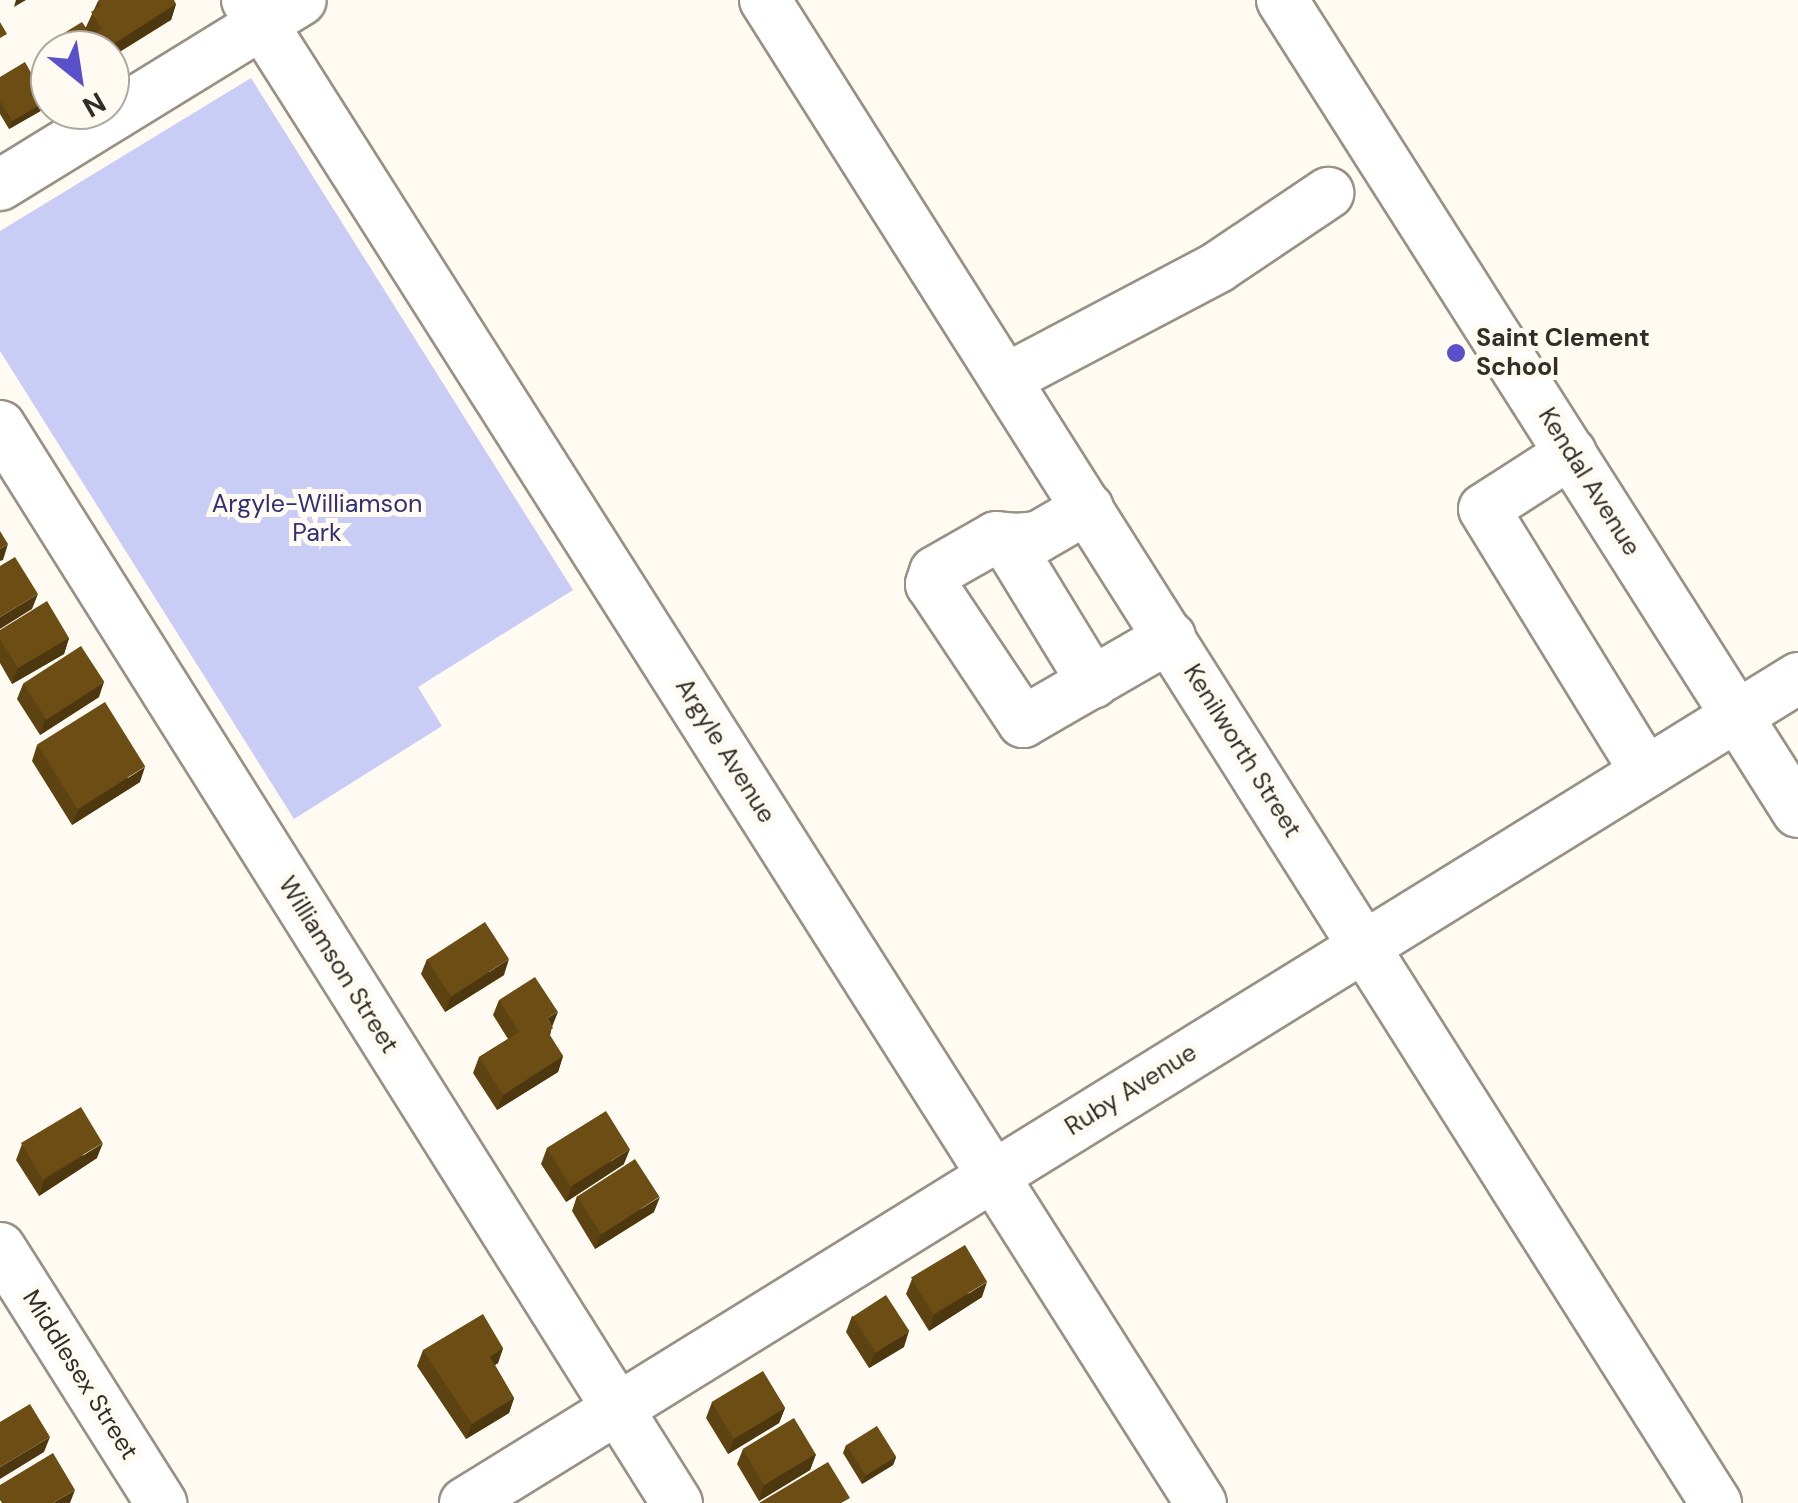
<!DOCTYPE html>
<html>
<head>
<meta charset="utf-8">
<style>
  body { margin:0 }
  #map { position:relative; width:1798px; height:1503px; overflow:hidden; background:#fffaf2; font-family:"DM Sans",sans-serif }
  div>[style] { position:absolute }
  .green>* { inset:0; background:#c9cdf6 }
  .roads { filter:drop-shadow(2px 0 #999185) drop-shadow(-2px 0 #999185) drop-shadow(0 2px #999185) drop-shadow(0 -2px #999185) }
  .minor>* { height:50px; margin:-25px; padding:0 25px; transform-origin:25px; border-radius:25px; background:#fff }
  .wall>* { inset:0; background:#5d4311 }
  .shaded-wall>* { inset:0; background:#4c370e }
  .building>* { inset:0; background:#6c4e14; transform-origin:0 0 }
  .dots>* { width:28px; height:28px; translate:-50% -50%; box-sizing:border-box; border:5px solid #fffaf2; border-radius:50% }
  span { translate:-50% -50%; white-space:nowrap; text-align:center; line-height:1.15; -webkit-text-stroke:10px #fffaf2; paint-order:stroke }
  .poi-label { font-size:25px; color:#312e28; font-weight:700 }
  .left { translate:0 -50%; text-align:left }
  .street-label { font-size:25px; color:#312e28 }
  .park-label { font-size:25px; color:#322f72 }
  .north { position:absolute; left:30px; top:30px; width:100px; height:100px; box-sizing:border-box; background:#fffaf2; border:2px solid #ada8a1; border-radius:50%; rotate:150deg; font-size:28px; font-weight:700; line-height:40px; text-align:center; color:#312e28 }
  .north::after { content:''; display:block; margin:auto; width:35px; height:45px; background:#5951c9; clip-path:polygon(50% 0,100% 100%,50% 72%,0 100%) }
</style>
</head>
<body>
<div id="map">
  <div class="green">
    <div style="clip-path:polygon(251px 78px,573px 590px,418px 687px,442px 726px,294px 819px,0 351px,0 231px)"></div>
  </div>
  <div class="roads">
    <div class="minor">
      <div style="left:247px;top:0;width:1780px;rotate:57.6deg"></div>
      <div style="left:765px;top:0;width:1779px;rotate:57.68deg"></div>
      <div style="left:1282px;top:0;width:962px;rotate:57.57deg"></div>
      <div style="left:0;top:185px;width:353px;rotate:-31.6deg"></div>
      <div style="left:1006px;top:379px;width:240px;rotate:-27.8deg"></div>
      <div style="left:1218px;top:267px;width:133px;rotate:-33.9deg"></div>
      <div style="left:0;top:426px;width:1272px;rotate:57.85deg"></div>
      <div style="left:1571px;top:453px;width:103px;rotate:147.2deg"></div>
      <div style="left:1484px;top:509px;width:309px;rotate:58.4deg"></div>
      <div style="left:1088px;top:508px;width:58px;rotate:149.9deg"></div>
      <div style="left:1038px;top:537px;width:21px;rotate:175deg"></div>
      <div style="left:1017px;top:539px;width:16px;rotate:97deg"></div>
      <div style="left:1015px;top:555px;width:150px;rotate:58.6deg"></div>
      <div style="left:1017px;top:539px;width:21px;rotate:-175deg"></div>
      <div style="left:996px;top:537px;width:70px;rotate:150.2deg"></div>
      <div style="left:935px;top:572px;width:13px;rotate:108deg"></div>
      <div style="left:931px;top:584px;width:166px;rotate:56.3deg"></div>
      <div style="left:1023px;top:722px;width:170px;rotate:-30deg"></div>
      <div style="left:0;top:1248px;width:302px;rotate:57.7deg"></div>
      <div style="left:465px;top:1503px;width:1568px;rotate:-31.75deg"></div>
    </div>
  </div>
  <div class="wall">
    <div style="clip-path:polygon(98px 1px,176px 4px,171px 20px,110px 50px,52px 50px,56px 38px,86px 27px)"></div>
    <div style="clip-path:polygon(0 77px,44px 109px,9px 129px,0 114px)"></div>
    <div style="clip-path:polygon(0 630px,69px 638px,64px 654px,12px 684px,0 663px)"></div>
    <div style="clip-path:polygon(23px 684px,99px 697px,40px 735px,17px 699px)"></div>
    <div style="clip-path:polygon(37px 745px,140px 782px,72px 825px,32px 761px)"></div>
    <div style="clip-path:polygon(427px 959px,504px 975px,445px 1012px,421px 974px)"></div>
    <div style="clip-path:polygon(499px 1000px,552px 1026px,550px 1036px,563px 1056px,558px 1072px,497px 1110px,473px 1073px,479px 1057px,508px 1039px,493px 1015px)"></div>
    <div style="clip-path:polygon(22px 1144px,97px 1158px,39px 1196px,16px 1160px)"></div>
    <div style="clip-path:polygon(547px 1148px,624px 1164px,566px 1202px,541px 1164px)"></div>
    <div style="clip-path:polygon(577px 1196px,654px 1212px,595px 1249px,572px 1211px)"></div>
    <div style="clip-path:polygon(912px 1279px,982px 1297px,929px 1331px,906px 1294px)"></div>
    <div style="clip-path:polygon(852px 1316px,904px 1347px,869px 1368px,846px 1332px)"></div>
    <div style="clip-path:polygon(503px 1348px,498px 1363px,495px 1365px,514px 1398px,509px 1413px,466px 1439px,417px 1366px,423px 1350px)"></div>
    <div style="clip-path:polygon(712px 1402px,785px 1408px,779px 1423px,728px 1454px,706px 1418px)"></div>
    <div style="clip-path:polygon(846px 1445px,896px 1457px,893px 1465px,862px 1484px,843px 1453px)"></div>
    <div style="clip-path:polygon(743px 1449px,816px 1454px,810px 1470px,759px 1501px,737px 1464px)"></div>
  </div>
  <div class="shaded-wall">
    <div style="clip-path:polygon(16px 0,26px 0,14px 7px)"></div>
    <div style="clip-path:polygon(176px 4px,171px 20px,110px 58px,110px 50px,104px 50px)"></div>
    <div style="clip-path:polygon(47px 101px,44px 109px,9px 129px,12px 121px)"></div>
    <div style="clip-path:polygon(8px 544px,3px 560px,0 561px,0 549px)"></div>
    <div style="clip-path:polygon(38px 594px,32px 609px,0 629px,0 617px)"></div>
    <div style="clip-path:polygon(69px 638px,64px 654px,12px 684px,18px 668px)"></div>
    <div style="clip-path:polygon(104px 682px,99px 697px,40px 735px,45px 719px)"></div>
    <div style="clip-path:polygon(145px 767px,140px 782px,72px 825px,78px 810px)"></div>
    <div style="clip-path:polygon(509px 959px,504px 975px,445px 1012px,451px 997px)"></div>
    <div style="clip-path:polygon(558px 1012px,552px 1027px,547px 1018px)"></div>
    <div style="clip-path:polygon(563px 1056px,558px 1072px,497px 1110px,503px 1095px)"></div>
    <div style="clip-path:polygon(103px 1143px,97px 1158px,39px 1196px,44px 1180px)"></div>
    <div style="clip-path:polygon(630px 1149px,624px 1164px,566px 1202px,572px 1186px)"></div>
    <div style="clip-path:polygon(660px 1197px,654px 1212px,595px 1249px,601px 1234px)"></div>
    <div style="clip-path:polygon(987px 1282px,982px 1297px,929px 1331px,934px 1315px)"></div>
    <div style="clip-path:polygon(909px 1331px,904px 1347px,869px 1368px,875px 1353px)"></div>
    <div style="clip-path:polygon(503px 1348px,498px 1363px,484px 1372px,490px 1357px)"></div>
    <div style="clip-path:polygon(514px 1398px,509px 1413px,466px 1439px,472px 1424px)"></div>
    <div style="clip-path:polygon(785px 1408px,779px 1423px,728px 1454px,734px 1439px)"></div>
    <div style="clip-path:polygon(50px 1437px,44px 1452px,0 1479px,0 1467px)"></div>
    <div style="clip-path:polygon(816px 1454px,810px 1470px,759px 1501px,764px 1485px)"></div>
    <div style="clip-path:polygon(896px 1457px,893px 1465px,862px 1484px,865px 1476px)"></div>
    <div style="clip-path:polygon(75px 1490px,70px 1503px,53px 1503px)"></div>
  </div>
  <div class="building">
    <div style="clip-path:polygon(99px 0,174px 0,176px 4px,104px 50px,64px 50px,56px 38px,82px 22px,91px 35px,102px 29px,91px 12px,101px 6px,98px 1px)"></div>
    <div style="clip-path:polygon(0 22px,7px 34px,0 38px)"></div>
    <div style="clip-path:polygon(25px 62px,47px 101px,12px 121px,0 101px,0 77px)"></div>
    <div style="clip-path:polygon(0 531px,8px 544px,0 549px)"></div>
    <div style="clip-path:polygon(15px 557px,38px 594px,0 617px,0 566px)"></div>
    <div style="clip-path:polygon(47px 601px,69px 638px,18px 668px,0 639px,0 630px)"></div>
    <div style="left:81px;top:646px;width:43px;height:69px;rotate:57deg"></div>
    <div style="left:105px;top:702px;width:76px;height:80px;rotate:58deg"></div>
    <div style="left:485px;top:922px;width:44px;height:69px;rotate:57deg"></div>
    <div style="clip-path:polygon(535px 977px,558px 1012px,547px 1018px,553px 1028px,548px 1032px,563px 1056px,503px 1095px,479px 1057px,519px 1032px,499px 1000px)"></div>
    <div style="left:81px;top:1107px;width:42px;height:70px;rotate:59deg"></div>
    <div style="left:606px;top:1111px;width:45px;height:70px;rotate:58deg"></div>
    <div style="left:635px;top:1159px;width:45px;height:69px;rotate:57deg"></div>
    <div style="left:965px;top:1245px;width:43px;height:63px;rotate:59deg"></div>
    <div style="left:886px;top:1295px;width:43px;height:40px;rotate:57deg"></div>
    <div style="clip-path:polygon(483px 1314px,503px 1348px,490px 1357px,514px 1398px,472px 1424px,423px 1350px)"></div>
    <div style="left:763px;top:1371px;width:43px;height:60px;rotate:59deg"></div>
    <div style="clip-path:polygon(30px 1404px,50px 1437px,0 1467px,0 1422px)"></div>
    <div style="left:794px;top:1418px;width:42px;height:60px;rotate:59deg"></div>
    <div style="left:877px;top:1426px;width:36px;height:36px;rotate:58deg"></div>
    <div style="clip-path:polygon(53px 1453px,75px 1490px,53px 1503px,2px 1503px,0 1500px,0 1485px)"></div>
    <div style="clip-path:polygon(828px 1462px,850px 1498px,841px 1503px,759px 1503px)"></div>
  </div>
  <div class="dots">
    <div style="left:1456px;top:353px;background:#5951c9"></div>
  </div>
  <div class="poi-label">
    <span class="left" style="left:1476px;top:353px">Saint Clement<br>School</span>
  </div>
  <div class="street-label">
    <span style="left:1589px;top:482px;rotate:58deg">Kendal Avenue</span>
    <span style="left:725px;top:751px;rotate:58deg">Argyle Avenue</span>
    <span style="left:1242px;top:751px;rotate:58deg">Kenilworth Street</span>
    <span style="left:338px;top:965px;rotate:58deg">Williamson Street</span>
    <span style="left:1131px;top:1090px;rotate:-32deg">Ruby Avenue</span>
    <span style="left:80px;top:1375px;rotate:58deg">Middlesex Street</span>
  </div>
  <div class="park-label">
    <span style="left:317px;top:519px">Argyle-Williamson<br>Park</span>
  </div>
  <div class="north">N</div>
</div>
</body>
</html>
